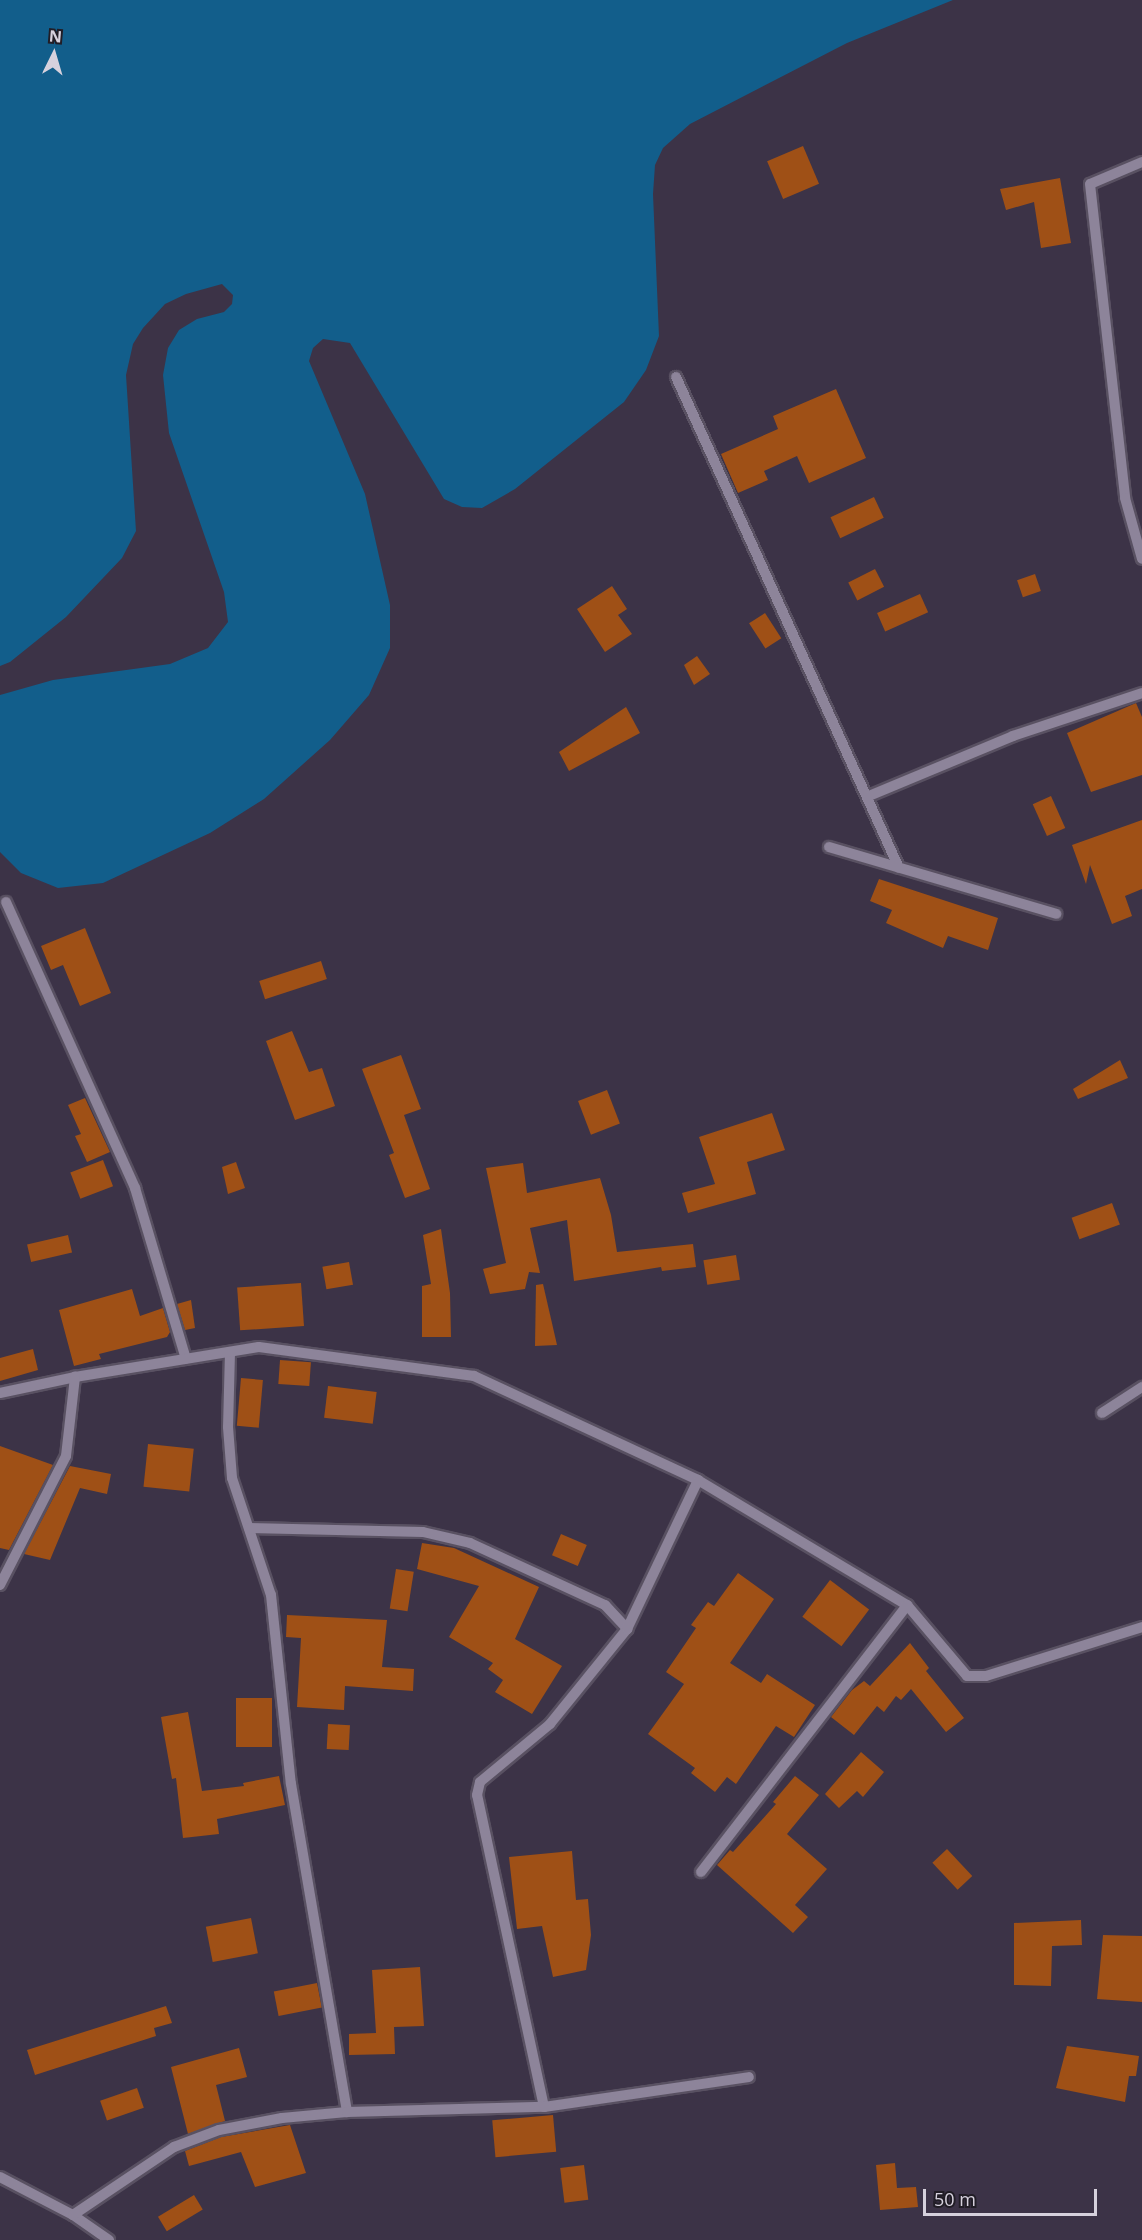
<!DOCTYPE html>
<html>
<head>
<meta charset="utf-8">
<style>
  body { margin:0 }
  #map { position:relative; width:1142px; height:2240px; overflow:hidden; background:#3c3347; font-family:"Open Sans",sans-serif }
  div>[style] { position:absolute }
  .water>* { inset:0; background:#125e8b }
  .building>* { inset:0; background:#9f5016; transform-origin:0 0 }
  .roads { filter:drop-shadow(2px 0 #595162) drop-shadow(-2px 0 #595162) drop-shadow(0 2px #595162) drop-shadow(0 -2px #595162) }
  .minor>* { height:10px; margin:-5px; padding:0 5px; transform-origin:5px; border-radius:5px; background:#8d849a }
  span { translate:-50% -50%; white-space:nowrap; text-align:center; line-height:1.15; -webkit-text-stroke:5px #211d26; paint-order:stroke }
  .north { position:absolute; left:24px; top:24px; width:60px; height:60px; -webkit-text-stroke:4px #211d26; paint-order:stroke; rotate:5deg; font-size:16px; font-weight:700; line-height:24px; text-align:center; color:#d6d1dd }
  .north::after { content:''; display:block; margin:auto; width:21px; height:27px; background:#d6d1dd; clip-path:polygon(50% 0,100% 100%,50% 72%,0 100%) }
  .scale { position:absolute; left:923px; top:2189px; width:174px; height:27px; box-sizing:border-box; border:3px solid #d6d1dd; border-top:0; padding-left:8px; font-size:18px; line-height:21px; white-space:nowrap; color:#d6d1dd; -webkit-text-stroke:4px #211d26; paint-order:stroke }
</style>
</head>
<body>
<div id="map">
  <div class="water">
    <div style="clip-path:polygon(0 0,953px 0,847px 43px,690px 124px,663px 148px,655px 165px,653px 194px,659px 336px,646px 370px,624px 402px,515px 489px,482px 508px,462px 507px,444px 499px,350px 343px,323px 339px,313px 348px,309px 361px,365px 494px,390px 605px,390px 648px,369px 695px,330px 740px,264px 799px,210px 833px,103px 883px,58px 888px,21px 873px,0 852px,0 695px,53px 680px,170px 664px,208px 648px,228px 622px,224px 592px,169px 433px,163px 375px,168px 348px,179px 330px,197px 319px,224px 312px,232px 304px,233px 295px,222px 284px,186px 294px,165px 304px,143px 328px,133px 344px,126px 375px,136px 531px,122px 558px,66px 617px,10px 662px,0 666px)"></div>
  </div>
  <div class="building">
    <div style="left:803px;top:146px;width:41px;height:39px;rotate:67deg"></div>
    <div style="clip-path:polygon(1060px 178px,1071px 243px,1041px 248px,1034px 202px,1006px 210px,1000px 189px)"></div>
    <div style="clip-path:polygon(836px 389px,866px 458px,809px 483px,797px 456px,764px 471px,768px 480px,738px 493px,721px 454px,778px 429px,773px 416px)"></div>
    <div style="left:874px;top:497px;width:23px;height:48px;rotate:65deg"></div>
    <div style="left:875px;top:569px;width:20px;height:30px;rotate:63deg"></div>
    <div style="left:1035px;top:574px;width:18px;height:19px;rotate:71deg"></div>
    <div style="clip-path:polygon(612px 586px,627px 609px,618px 615px,632px 634px,605px 652px,577px 609px)"></div>
    <div style="left:920px;top:594px;width:20px;height:47px;rotate:66deg"></div>
    <div style="left:765px;top:613px;width:30px;height:19px;rotate:57deg"></div>
    <div style="clip-path:polygon(697px 656px,710px 674px,694px 685px,684px 665px)"></div>
    <div style="clip-path:polygon(1136px 703px,1142px 717px,1142px 775px,1091px 792px,1067px 733px)"></div>
    <div style="clip-path:polygon(626px 707px,640px 733px,569px 771px,559px 752px)"></div>
    <div style="left:1051px;top:796px;width:35px;height:20px;rotate:66deg"></div>
    <div style="clip-path:polygon(1142px 820px,1142px 889px,1125px 896px,1132px 916px,1112px 924px,1090px 865px,1086px 884px,1072px 845px)"></div>
    <div style="clip-path:polygon(879px 879px,998px 918px,988px 950px,948px 936px,943px 948px,886px 923px,892px 910px,870px 901px)"></div>
    <div style="clip-path:polygon(85px 928px,111px 993px,80px 1006px,63px 965px,51px 970px,41px 946px)"></div>
    <div style="left:321px;top:961px;width:19px;height:65px;rotate:72deg"></div>
    <div style="clip-path:polygon(292px 1031px,309px 1072px,322px 1068px,335px 1106px,295px 1120px,266px 1041px)"></div>
    <div style="clip-path:polygon(401px 1055px,421px 1109px,404px 1115px,430px 1189px,405px 1198px,389px 1155px,394px 1153px,362px 1069px)"></div>
    <div style="clip-path:polygon(1120px 1060px,1128px 1078px,1078px 1099px,1073px 1089px)"></div>
    <div style="left:607px;top:1090px;width:36px;height:31px;rotate:69deg"></div>
    <div style="clip-path:polygon(85px 1098px,110px 1152px,87px 1162px,75px 1136px,81px 1134px,68px 1105px)"></div>
    <div style="clip-path:polygon(772px 1113px,785px 1150px,747px 1162px,756px 1194px,688px 1213px,682px 1193px,715px 1184px,699px 1137px)"></div>
    <div style="left:103px;top:1160px;width:28px;height:35px;rotate:69deg"></div>
    <div style="clip-path:polygon(236px 1162px,245px 1188px,228px 1194px,222px 1167px)"></div>
    <div style="clip-path:polygon(523px 1163px,527px 1193px,600px 1178px,611px 1215px,617px 1252px,693px 1244px,696px 1267px,662px 1271px,661px 1267px,574px 1281px,567px 1220px,530px 1228px,540px 1273px,529px 1272px,525px 1289px,490px 1294px,483px 1269px,506px 1263px,486px 1168px)"></div>
    <div style="left:1112px;top:1203px;width:23px;height:43px;rotate:70deg"></div>
    <div style="clip-path:polygon(441px 1229px,450px 1293px,451px 1337px,422px 1337px,422px 1286px,431px 1284px,423px 1235px)"></div>
    <div style="left:68px;top:1235px;width:18px;height:42px;rotate:77deg"></div>
    <div style="left:736px;top:1255px;width:25px;height:33px;rotate:81deg"></div>
    <div style="left:349px;top:1262px;width:23px;height:27px;rotate:80deg"></div>
    <div style="left:301px;top:1283px;width:43px;height:64px;rotate:86deg"></div>
    <div style="clip-path:polygon(543px 1284px,557px 1345px,535px 1346px,536px 1285px)"></div>
    <div style="clip-path:polygon(132px 1289px,140px 1316px,163px 1308px,170px 1332px,167px 1337px,99px 1354px,101px 1359px,74px 1366px,59px 1310px)"></div>
    <div style="clip-path:polygon(191px 1300px,195px 1328px,185px 1330px,177px 1304px)"></div>
    <div style="clip-path:polygon(33px 1349px,38px 1370px,0 1381px,0 1358px)"></div>
    <div style="left:280px;top:1360px;width:31px;height:24px;rotate:4deg"></div>
    <div style="left:241px;top:1378px;width:22px;height:48px;rotate:5deg"></div>
    <div style="left:328px;top:1386px;width:49px;height:32px;rotate:7deg"></div>
    <div style="left:148px;top:1444px;width:46px;height:43px;rotate:6deg"></div>
    <div style="clip-path:polygon(0 1446px,53px 1465px,9px 1550px,0 1548px)"></div>
    <div style="clip-path:polygon(70px 1466px,111px 1474px,107px 1494px,80px 1488px,50px 1560px,24px 1554px)"></div>
    <div style="left:561px;top:1534px;width:28px;height:23px;rotate:23deg"></div>
    <div style="clip-path:polygon(422px 1543px,454px 1548px,539px 1587px,515px 1639px,562px 1666px,532px 1714px,495px 1692px,503px 1680px,488px 1669px,493px 1663px,449px 1637px,479px 1586px,417px 1569px)"></div>
    <div style="left:396px;top:1569px;width:18px;height:40px;rotate:9deg"></div>
    <div style="clip-path:polygon(738px 1573px,774px 1599px,730px 1663px,761px 1683px,767px 1674px,815px 1705px,794px 1737px,776px 1726px,736px 1784px,727px 1777px,715px 1792px,691px 1773px,695px 1768px,648px 1734px,684px 1684px,666px 1672px,696px 1628px,691px 1625px,708px 1602px,714px 1606px)"></div>
    <div style="left:830px;top:1580px;width:49px;height:46px;rotate:37deg"></div>
    <div style="clip-path:polygon(287px 1615px,387px 1620px,382px 1667px,414px 1669px,413px 1691px,345px 1686px,344px 1710px,297px 1707px,301px 1638px,286px 1637px)"></div>
    <div style="clip-path:polygon(910px 1643px,929px 1668px,926px 1671px,964px 1718px,946px 1732px,911px 1689px,901px 1700px,896px 1696px,884px 1712px,877px 1706px,854px 1735px,831px 1717px,852px 1690px,864px 1681px,870px 1686px)"></div>
    <div style="left:236px;top:1698px;width:36px;height:49px"></div>
    <div style="clip-path:polygon(188px 1712px,202px 1791px,244px 1786px,243px 1783px,279px 1776px,285px 1805px,217px 1819px,219px 1834px,183px 1838px,176px 1778px,172px 1779px,161px 1717px)"></div>
    <div style="left:328px;top:1724px;width:22px;height:25px;rotate:3deg"></div>
    <div style="clip-path:polygon(861px 1752px,884px 1772px,863px 1797px,857px 1791px,839px 1808px,825px 1794px)"></div>
    <div style="clip-path:polygon(795px 1776px,819px 1795px,787px 1834px,827px 1869px,795px 1905px,808px 1917px,793px 1933px,717px 1865px,730px 1850px,733px 1852px,776px 1804px,773px 1802px)"></div>
    <div style="left:947px;top:1849px;width:37px;height:20px;rotate:47deg"></div>
    <div style="clip-path:polygon(572px 1851px,576px 1900px,588px 1899px,591px 1935px,586px 1970px,553px 1977px,542px 1926px,517px 1929px,509px 1857px)"></div>
    <div style="left:251px;top:1918px;width:36px;height:46px;rotate:79deg"></div>
    <div style="clip-path:polygon(1081px 1920px,1082px 1945px,1052px 1946px,1051px 1986px,1014px 1985px,1014px 1923px)"></div>
    <div style="clip-path:polygon(1103px 1935px,1142px 1936px,1142px 2002px,1097px 1999px)"></div>
    <div style="clip-path:polygon(420px 1967px,424px 2026px,394px 2027px,395px 2054px,349px 2055px,349px 2034px,376px 2033px,372px 1970px)"></div>
    <div style="left:317px;top:1983px;width:25px;height:44px;rotate:79deg"></div>
    <div style="clip-path:polygon(166px 2006px,172px 2023px,154px 2028px,156px 2036px,35px 2075px,27px 2050px)"></div>
    <div style="clip-path:polygon(1067px 2046px,1139px 2056px,1136px 2076px,1129px 2076px,1125px 2102px,1056px 2088px)"></div>
    <div style="clip-path:polygon(239px 2048px,247px 2077px,216px 2085px,225px 2121px,188px 2134px,171px 2067px)"></div>
    <div style="left:137px;top:2088px;width:21px;height:39px;rotate:71deg"></div>
    <div style="left:553px;top:2115px;width:37px;height:61px;rotate:85deg"></div>
    <div style="clip-path:polygon(290px 2125px,306px 2173px,255px 2187px,241px 2152px,189px 2166px,185px 2151px,221px 2137px)"></div>
    <div style="clip-path:polygon(895px 2163px,897px 2188px,916px 2187px,918px 2207px,880px 2210px,876px 2165px)"></div>
    <div style="left:584px;top:2165px;width:35px;height:24px;rotate:83deg"></div>
    <div style="left:194px;top:2195px;width:17px;height:42px;rotate:59deg"></div>
  </div>
  <div class="roads">
    <div class="minor">
      <div style="left:1142px;top:162px;width:56px;rotate:157.1deg"></div>
      <div style="left:1090px;top:184px;width:316px;rotate:83.6deg"></div>
      <div style="left:1125px;top:498px;width:63px;rotate:74.4deg"></div>
      <div style="left:676px;top:377px;width:539px;rotate:65.57deg"></div>
      <div style="left:869px;top:796px;width:156px;rotate:-22.6deg"></div>
      <div style="left:1013px;top:736px;width:136px;rotate:-18.4deg"></div>
      <div style="left:829px;top:847px;width:237px;rotate:16.4deg"></div>
      <div style="left:6px;top:902px;width:314px;rotate:65.7deg"></div>
      <div style="left:135px;top:1188px;width:178px;rotate:73.4deg"></div>
      <div style="left:230px;top:1352px;width:75px;rotate:91.5deg"></div>
      <div style="left:228px;top:1427px;width:51px;rotate:85.5deg"></div>
      <div style="left:232px;top:1478px;width:123px;rotate:71.6deg"></div>
      <div style="left:271px;top:1595px;width:190px;rotate:84deg"></div>
      <div style="left:291px;top:1784px;width:333px;rotate:80.3deg"></div>
      <div style="left:0;top:1393px;width:77px;rotate:-12deg"></div>
      <div style="left:75px;top:1377px;width:186px;rotate:-9.3deg"></div>
      <div style="left:259px;top:1347px;width:217px;rotate:7.7deg"></div>
      <div style="left:474px;top:1376px;width:247px;rotate:24.9deg"></div>
      <div style="left:698px;top:1480px;width:244px;rotate:30.9deg"></div>
      <div style="left:907px;top:1605px;width:93px;rotate:49.8deg"></div>
      <div style="left:967px;top:1676px;width:19px"></div>
      <div style="left:986px;top:1676px;width:164px;rotate:-17.4deg"></div>
      <div style="left:1102px;top:1413px;width:48px;rotate:-33deg"></div>
      <div style="left:249px;top:1528px;width:174px;rotate:1.3deg"></div>
      <div style="left:423px;top:1532px;width:48px;rotate:13.2deg"></div>
      <div style="left:470px;top:1543px;width:149px;rotate:24.7deg"></div>
      <div style="left:605px;top:1605px;width:33px;rotate:47deg"></div>
      <div style="left:0;top:1585px;width:145px;rotate:-62.9deg"></div>
      <div style="left:66px;top:1456px;width:80px;rotate:-83.5deg"></div>
      <div style="left:701px;top:1872px;width:337px;rotate:-52.3deg"></div>
      <div style="left:544px;top:2107px;width:319px;rotate:-102.1deg"></div>
      <div style="left:477px;top:1795px;width:13px;rotate:-77deg"></div>
      <div style="left:480px;top:1782px;width:91px;rotate:-39.6deg"></div>
      <div style="left:550px;top:1724px;width:122px;rotate:-51deg"></div>
      <div style="left:627px;top:1629px;width:165px;rotate:-64.5deg"></div>
      <div style="left:0;top:2177px;width:82px;rotate:27.5deg"></div>
      <div style="left:73px;top:2215px;width:44px;rotate:34.8deg"></div>
      <div style="left:73px;top:2215px;width:122px;rotate:-34deg"></div>
      <div style="left:174px;top:2147px;width:48px;rotate:-20.7deg"></div>
      <div style="left:219px;top:2130px;width:64px;rotate:-10.8deg"></div>
      <div style="left:282px;top:2118px;width:65px;rotate:-5.3deg"></div>
      <div style="left:347px;top:2112px;width:197px;rotate:-1.5deg"></div>
      <div style="left:544px;top:2107px;width:207px;rotate:-8.3deg"></div>
    </div>
  </div>
  <div class="north">N</div>
  <div class="scale">50 m</div>
</div>
</body>
</html>
